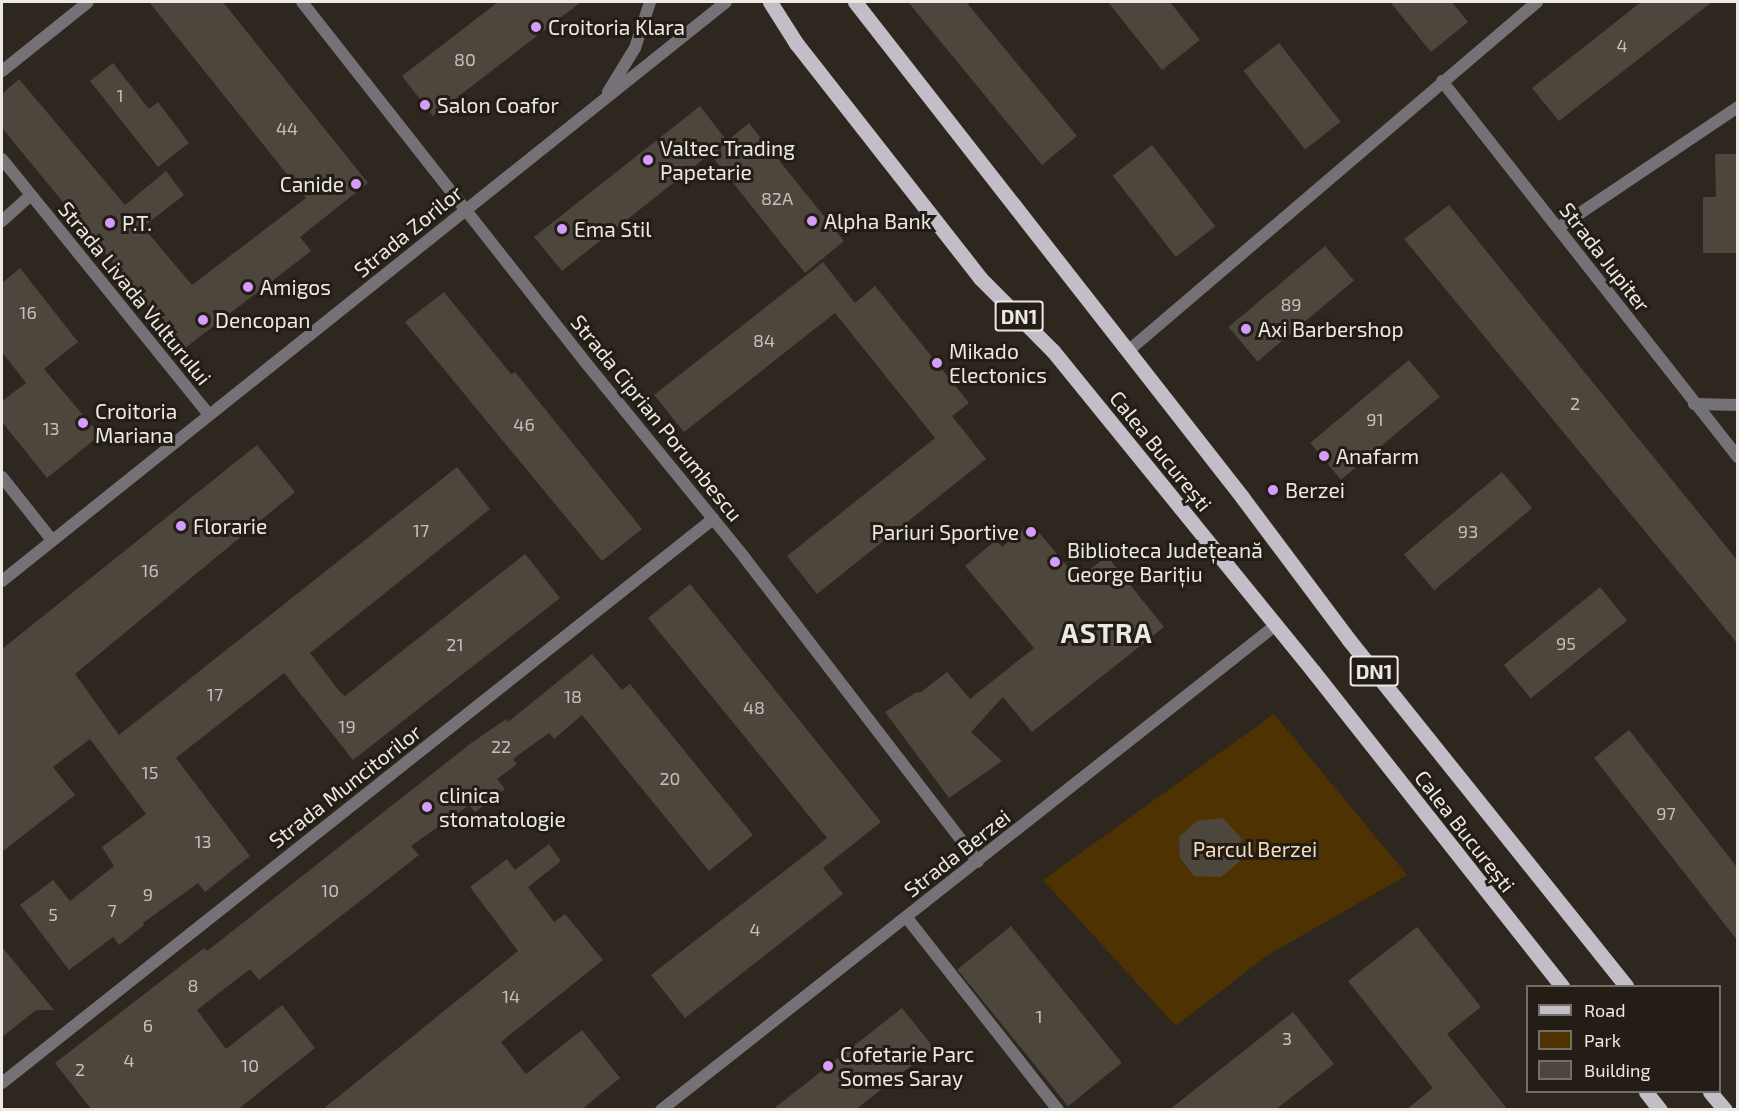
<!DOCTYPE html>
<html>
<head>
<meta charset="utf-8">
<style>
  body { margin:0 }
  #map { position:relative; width:1739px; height:1111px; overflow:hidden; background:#2d271f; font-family:"Exo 2",sans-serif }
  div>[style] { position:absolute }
  .green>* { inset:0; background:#4e3202 }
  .building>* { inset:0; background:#4c463d; transform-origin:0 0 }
  .minor>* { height:12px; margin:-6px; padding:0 6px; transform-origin:6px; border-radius:6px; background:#747276 }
  .tertiary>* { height:12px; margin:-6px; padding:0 6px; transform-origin:6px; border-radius:6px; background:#747276 }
  .primary>* { height:15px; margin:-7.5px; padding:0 7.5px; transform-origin:7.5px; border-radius:7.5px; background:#c2bdc6 }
  .dots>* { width:16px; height:16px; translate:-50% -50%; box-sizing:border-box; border:3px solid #231d16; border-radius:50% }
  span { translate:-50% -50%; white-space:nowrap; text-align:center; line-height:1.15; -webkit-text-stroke:6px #231d16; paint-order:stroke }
  .number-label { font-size:18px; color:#c4c0ba }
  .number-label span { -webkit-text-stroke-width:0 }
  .shield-label span { padding:2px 4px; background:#231d16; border:2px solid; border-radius:4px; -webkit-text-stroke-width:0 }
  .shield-label { font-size:20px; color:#ece8e3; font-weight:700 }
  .poi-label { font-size:21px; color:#ece8e3 }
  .left { translate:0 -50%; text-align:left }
  .right { translate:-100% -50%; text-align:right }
  .street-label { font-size:21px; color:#ece8e3 }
  .park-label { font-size:21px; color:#f5ddbc }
  .district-label { font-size:27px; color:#ece8e3; font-weight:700; letter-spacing:1.5px }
  .frame { position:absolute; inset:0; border:3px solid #ece8e3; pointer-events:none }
  .legend { position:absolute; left:1526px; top:985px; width:195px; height:108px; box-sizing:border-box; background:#231d16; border:2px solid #736e68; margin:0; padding:8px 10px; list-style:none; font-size:18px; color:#ece8e3 }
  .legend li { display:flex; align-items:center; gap:12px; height:30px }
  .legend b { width:30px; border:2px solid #736e68 }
</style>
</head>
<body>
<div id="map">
  <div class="green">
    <div style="clip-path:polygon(1274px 714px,1407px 875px,1265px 957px,1176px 1026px,1043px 880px)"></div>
  </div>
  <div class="building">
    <div style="clip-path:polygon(149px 2px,223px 2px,368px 183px,300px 237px,311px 251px,176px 355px,148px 319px,155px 314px,2px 128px,2px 94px,19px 79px,125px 205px,166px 171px,184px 195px,143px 227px,192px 285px,306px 198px)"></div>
    <div style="clip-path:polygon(498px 2px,581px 2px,433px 116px,402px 76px)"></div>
    <div style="clip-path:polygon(908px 2px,966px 2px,1077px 136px,1042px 165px)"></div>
    <div style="clip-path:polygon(1108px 2px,1170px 2px,1200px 40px,1162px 70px)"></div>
    <div style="clip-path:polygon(1390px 2px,1452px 2px,1468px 22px,1431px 52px)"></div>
    <div style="clip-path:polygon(1641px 2px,1712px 2px,1559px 121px,1532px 88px)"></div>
    <div style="left:1279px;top:43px;width:100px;height:45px;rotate:52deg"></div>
    <div style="clip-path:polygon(113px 63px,149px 109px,158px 102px,189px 143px,158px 167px,90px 81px)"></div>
    <div style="clip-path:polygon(700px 106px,727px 141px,749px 123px,844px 241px,805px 273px,710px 154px,562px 271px,534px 237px)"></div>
    <div style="left:1152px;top:145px;width:103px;height:50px;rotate:52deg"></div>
    <div style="clip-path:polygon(1715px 154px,1737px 154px,1737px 253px,1703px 253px,1703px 197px,1716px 197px)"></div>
    <div style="clip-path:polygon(1449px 205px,1737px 560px,1737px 643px,1404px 239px)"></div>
    <div style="left:1325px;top:246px;width:45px;height:126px;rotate:50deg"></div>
    <div style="clip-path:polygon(823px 262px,855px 303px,875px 286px,969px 403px,952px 416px,986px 459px,817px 594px,787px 556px,935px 438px,835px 313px,684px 432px,654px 395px)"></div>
    <div style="clip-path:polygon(20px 268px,78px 342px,44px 369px,100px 435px,47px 478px,2px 422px,2px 401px,26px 383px,2px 352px,2px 283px)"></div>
    <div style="clip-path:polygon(444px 292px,511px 374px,515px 372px,642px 529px,602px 561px,405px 322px)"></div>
    <div style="left:1409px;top:360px;width:48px;height:129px;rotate:50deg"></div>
    <div style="clip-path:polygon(257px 445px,295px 492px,75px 674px,119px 735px,457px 467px,490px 509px,310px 653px,340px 692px,345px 696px,525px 554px,560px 598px,353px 760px,284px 673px,176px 758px,250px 856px,205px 892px,198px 883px,143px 923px,144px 925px,119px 945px,113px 937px,69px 970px,20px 905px,53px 880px,70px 901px,114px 866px,102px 847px,146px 814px,90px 739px,53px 767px,75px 795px,2px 852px,2px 649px)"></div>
    <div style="left:1502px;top:472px;width:47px;height:128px;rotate:50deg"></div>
    <div style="clip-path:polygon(1031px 523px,1078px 579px,1107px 556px,1164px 627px,1032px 732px,1003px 697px,971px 732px,1002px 761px,949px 798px,885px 712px,915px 693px,921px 692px,947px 672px,970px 699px,1034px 648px,965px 566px,996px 540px,1002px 547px)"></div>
    <div style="clip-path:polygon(690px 584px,881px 822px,823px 868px,843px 894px,685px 1018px,651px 975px,827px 838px,648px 618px)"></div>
    <div style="left:1600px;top:587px;width:43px;height:124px;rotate:51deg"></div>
    <div style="clip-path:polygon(592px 654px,622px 690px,630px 684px,753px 835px,709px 871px,582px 715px,554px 739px,549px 733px,513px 759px,517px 764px,497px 779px,505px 789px,475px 812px,469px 805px,411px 846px,419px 855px,259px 980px,250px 969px,197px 1010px,226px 1049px,282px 1005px,315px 1048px,237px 1110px,92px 1110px,55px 1063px,204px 948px,207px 951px,470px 744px,506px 719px,508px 722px)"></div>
    <div style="clip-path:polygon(1629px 730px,1737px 867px,1737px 940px,1594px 758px)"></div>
    <div style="clip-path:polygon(1223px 818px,1241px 838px,1240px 861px,1221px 877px,1194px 876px,1180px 858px,1179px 837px,1197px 821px)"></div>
    <div style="clip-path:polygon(549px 844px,561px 861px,528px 887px,554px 922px,565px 914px,603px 960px,501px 1042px,526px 1074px,582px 1030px,620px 1078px,581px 1110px,322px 1110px,518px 951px,470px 887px,507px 859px,515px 870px)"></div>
    <div style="left:1011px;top:926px;width:176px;height:69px;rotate:51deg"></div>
    <div style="clip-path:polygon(1417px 927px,1481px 1007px,1447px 1034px,1508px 1110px,1406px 1110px,1433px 1088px,1348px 981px)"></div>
    <div style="clip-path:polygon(2px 947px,54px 1010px,36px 1010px,2px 1037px)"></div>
    <div style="clip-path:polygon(902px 1008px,934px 1048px,855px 1110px,772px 1110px)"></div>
    <div style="clip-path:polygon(1293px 1012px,1334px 1064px,1275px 1110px,1169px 1110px)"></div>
  </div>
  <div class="minor">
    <div style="left:302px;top:2px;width:459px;rotate:51.8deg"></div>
    <div style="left:586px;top:363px;width:250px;rotate:50.8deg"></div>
    <div style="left:744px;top:557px;width:384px;rotate:52.5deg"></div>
    <div style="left:2px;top:71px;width:110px;rotate:-38.7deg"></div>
    <div style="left:1442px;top:81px;width:479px;rotate:51.8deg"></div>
    <div style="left:2px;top:159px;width:329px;rotate:51deg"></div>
    <div style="left:2px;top:221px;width:39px;rotate:-42deg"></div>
    <div style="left:1558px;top:228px;width:217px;rotate:-33.9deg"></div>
    <div style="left:1128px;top:351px;width:538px;rotate:-40.47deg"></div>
    <div style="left:1694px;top:404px;width:44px;rotate:1.3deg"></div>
    <div style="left:2px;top:477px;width:80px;rotate:51.6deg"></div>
    <div style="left:907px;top:918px;width:244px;rotate:51.8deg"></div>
    <div style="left:2px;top:1083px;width:908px;rotate:-38.42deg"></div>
    <div style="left:661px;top:1110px;width:783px;rotate:-38.26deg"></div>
  </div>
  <div class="tertiary">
    <div style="left:608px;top:92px;width:52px;rotate:-58.5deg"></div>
    <div style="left:635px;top:48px;width:48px;rotate:-71.9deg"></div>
    <div style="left:2px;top:581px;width:927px;rotate:-38.65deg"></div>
  </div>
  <div class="primary">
    <div style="left:770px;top:2px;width:49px;rotate:57.6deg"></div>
    <div style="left:796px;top:43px;width:298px;rotate:51.9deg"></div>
    <div style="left:980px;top:278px;width:103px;rotate:45deg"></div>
    <div style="left:1053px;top:351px;width:412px;rotate:50.9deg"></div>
    <div style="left:1313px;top:671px;width:402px;rotate:51.7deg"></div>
    <div style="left:855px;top:2px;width:628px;rotate:51.98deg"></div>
    <div style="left:1242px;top:497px;width:179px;rotate:53.2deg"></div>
    <div style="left:1349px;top:640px;width:443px;rotate:51.3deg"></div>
    <div style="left:1646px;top:1092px;width:23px;rotate:52deg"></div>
    <div style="left:1710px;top:1092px;width:23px;rotate:50deg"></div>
  </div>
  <div class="dots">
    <div style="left:536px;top:27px;background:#d49cfb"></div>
    <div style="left:425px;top:105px;background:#d49cfb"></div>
    <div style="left:648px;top:160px;background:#d49cfb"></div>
    <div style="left:356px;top:184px;background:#d49cfb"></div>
    <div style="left:812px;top:221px;background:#d49cfb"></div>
    <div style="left:110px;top:223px;background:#d49cfb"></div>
    <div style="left:562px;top:229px;background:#d49cfb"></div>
    <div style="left:248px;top:287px;background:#d49cfb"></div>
    <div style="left:203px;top:320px;background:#d49cfb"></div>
    <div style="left:1246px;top:329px;background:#d49cfb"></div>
    <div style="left:937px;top:363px;background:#d49cfb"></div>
    <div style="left:83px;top:423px;background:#d49cfb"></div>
    <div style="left:1324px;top:456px;background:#d49cfb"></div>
    <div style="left:1273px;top:490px;background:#d49cfb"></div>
    <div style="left:181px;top:526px;background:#d49cfb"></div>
    <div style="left:1031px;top:532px;background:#d49cfb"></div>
    <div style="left:1055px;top:562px;background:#d49cfb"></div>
    <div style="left:427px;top:807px;background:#d49cfb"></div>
    <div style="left:828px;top:1066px;background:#d49cfb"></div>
  </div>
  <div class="number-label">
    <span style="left:1622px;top:45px">4</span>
    <span style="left:465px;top:59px">80</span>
    <span style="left:120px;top:95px">1</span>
    <span style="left:287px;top:128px">44</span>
    <span style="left:777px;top:198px">82A</span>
    <span style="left:1291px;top:304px">89</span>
    <span style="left:28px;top:312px">16</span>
    <span style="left:764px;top:340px">84</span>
    <span style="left:1575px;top:403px">2</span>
    <span style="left:1375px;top:419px">91</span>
    <span style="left:524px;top:424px">46</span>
    <span style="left:51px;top:428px">13</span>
    <span style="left:421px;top:530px">17</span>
    <span style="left:1468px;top:531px">93</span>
    <span style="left:150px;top:570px">16</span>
    <span style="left:1566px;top:643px">95</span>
    <span style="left:455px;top:644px">21</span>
    <span style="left:215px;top:694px">17</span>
    <span style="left:573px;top:696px">18</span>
    <span style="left:754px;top:707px">48</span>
    <span style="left:347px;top:726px">19</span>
    <span style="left:501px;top:746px">22</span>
    <span style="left:150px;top:772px">15</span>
    <span style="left:670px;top:778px">20</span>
    <span style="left:1666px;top:813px">97</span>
    <span style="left:203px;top:841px">13</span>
    <span style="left:330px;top:890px">10</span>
    <span style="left:148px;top:894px">9</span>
    <span style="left:112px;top:910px">7</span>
    <span style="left:53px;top:914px">5</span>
    <span style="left:755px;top:929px">4</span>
    <span style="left:193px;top:985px">8</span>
    <span style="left:511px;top:996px">14</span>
    <span style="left:1039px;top:1016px">1</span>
    <span style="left:148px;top:1025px">6</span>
    <span style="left:1287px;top:1038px">3</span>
    <span style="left:129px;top:1060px">4</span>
    <span style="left:250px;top:1065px">10</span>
    <span style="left:80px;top:1069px">2</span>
  </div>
  <div class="shield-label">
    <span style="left:1019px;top:316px">DN1</span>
    <span style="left:1374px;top:671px">DN1</span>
  </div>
  <div class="poi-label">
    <span class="left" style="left:548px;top:27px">Croitoria Klara</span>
    <span class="left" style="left:437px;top:105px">Salon Coafor</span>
    <span class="left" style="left:660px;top:160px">Valtec Trading<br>Papetarie</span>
    <span class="right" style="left:344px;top:184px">Canide</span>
    <span class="left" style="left:824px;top:221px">Alpha Bank</span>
    <span class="left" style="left:122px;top:223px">P.T.</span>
    <span class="left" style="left:574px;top:229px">Ema Stil</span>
    <span class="left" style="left:260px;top:287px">Amigos</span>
    <span class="left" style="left:215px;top:320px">Dencopan</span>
    <span class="left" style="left:1258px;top:329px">Axi Barbershop</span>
    <span class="left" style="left:949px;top:363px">Mikado<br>Electonics</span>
    <span class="left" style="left:95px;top:423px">Croitoria<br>Mariana</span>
    <span class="left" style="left:1336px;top:456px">Anafarm</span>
    <span class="left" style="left:1285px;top:490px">Berzei</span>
    <span class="left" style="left:193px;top:526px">Florarie</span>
    <span class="right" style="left:1019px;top:532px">Pariuri Sportive</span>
    <span class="left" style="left:1067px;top:562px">Biblioteca Județeană<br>George Barițiu</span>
    <span class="left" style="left:439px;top:807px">clinica<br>stomatologie</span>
    <span class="left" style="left:840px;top:1066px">Cofetarie Parc<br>Somes Saray</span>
  </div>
  <div class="street-label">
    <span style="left:408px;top:231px;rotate:-39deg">Strada Zorilor</span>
    <span style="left:1605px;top:257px;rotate:52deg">Strada Jupiter</span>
    <span style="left:135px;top:293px;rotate:51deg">Strada Livada Vulturului</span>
    <span style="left:657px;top:418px;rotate:51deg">Strada Ciprian Porumbescu</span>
    <span style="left:1161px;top:451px;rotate:51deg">Calea București</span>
    <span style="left:345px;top:786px;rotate:-38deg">Strada Muncitorilor</span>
    <span style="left:1465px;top:831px;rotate:52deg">Calea București</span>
    <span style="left:957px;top:853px;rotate:-38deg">Strada Berzei</span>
  </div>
  <div class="park-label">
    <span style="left:1255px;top:849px">Parcul Berzei</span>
  </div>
  <div class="district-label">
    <span style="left:1107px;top:633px">ASTRA</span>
  </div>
  <div class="frame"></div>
  <ul class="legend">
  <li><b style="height:8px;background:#c2bdc6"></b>Road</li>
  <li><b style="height:16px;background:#4e3202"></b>Park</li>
  <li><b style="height:16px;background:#4c463d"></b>Building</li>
  </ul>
</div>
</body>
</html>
